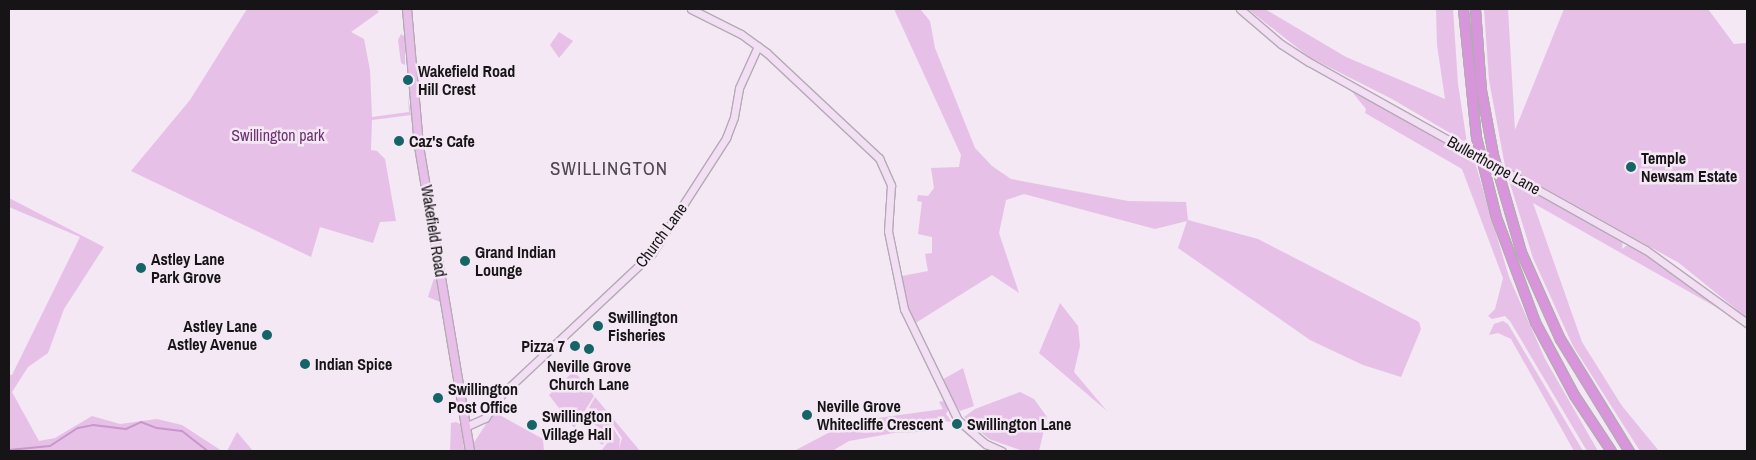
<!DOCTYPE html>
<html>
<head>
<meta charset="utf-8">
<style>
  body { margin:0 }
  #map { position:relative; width:1756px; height:460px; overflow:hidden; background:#f3e8f3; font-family:"Archivo Narrow",sans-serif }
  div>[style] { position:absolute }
  .green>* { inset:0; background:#e6c0e7 }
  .stream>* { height:2px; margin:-1px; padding:0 1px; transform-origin:1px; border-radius:1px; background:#c996cb }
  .roads { filter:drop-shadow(1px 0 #b4aab5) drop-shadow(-1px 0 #b4aab5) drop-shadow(0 1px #b4aab5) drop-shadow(0 -1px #b4aab5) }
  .secondary>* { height:7px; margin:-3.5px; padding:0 3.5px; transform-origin:3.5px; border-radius:3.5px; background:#f3dff4 }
  .primary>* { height:8px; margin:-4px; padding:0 4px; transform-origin:4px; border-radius:4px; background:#e8bfe9 }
  .highway>* { height:9px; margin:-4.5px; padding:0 4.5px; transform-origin:4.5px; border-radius:4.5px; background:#d895db }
  .bridges { filter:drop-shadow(1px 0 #b4aab5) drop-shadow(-1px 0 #b4aab5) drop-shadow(0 1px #b4aab5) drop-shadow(0 -1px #b4aab5) }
  .secondary-bridge>* { height:7px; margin:-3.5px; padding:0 3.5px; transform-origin:3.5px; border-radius:3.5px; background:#f3dff4 }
  .dots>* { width:14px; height:14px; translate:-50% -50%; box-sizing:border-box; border:2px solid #f3e8f3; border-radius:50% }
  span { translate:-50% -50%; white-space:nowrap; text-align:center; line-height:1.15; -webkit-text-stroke:5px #f3e8f3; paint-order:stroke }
  .poi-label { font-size:16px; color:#171417; font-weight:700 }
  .left { translate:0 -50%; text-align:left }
  .right { translate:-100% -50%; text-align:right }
  .park-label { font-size:16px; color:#6e3171 }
  .street-label { font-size:16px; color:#171417 }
  .quarter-label { font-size:19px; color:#4f464f; letter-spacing:1px }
  .frame { position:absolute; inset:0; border:10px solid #171417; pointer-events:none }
</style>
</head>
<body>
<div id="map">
  <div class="green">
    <div style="clip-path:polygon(247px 9px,376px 9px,379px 12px,351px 32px,364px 39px,370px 70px,372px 117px,409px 112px,408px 96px,411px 115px,372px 120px,371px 150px,377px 151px,385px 159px,396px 221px,380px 222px,373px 243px,320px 227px,311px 257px,131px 171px,190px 100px)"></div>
    <div style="clip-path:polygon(894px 9px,920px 9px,930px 21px,935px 48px,975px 148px,992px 166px,1011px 179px,1128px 201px,1186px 202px,1188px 220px,1258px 239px,1419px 322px,1421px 329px,1401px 377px,1363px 365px,1310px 340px,1178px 248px,1187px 221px,1155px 229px,1024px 194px,1006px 200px,999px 233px,1019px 293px,992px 275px,914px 324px,905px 305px,902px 276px,928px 271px,925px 254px,932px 253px,932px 237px,918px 234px,922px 202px,917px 201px,918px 195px,928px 196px,934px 188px,931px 168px,959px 167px,961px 155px)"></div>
    <div style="clip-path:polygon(1248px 9px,1265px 9px,1346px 57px,1445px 99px,1437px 45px,1436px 9px,1453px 9px,1458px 84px,1467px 143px,1392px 99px,1309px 57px)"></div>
    <div style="clip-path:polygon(1484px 9px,1508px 9px,1515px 130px,1564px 9px,1708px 9px,1734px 44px,1747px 43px,1747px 318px,1679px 263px,1505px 166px,1489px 80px)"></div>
    <div style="clip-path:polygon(559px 32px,573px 41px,559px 58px,550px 45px)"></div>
    <div style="clip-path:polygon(401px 34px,405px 37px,405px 65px,401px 63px,398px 40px)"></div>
    <div style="clip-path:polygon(1349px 88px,1474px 159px,1509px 277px,1545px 359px,1598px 451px,1587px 451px,1510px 321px,1505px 316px,1492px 319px,1488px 316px,1495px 309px,1503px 278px,1462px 169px,1365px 113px,1366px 109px)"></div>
    <div style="clip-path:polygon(1508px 177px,1623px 239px,1622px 249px,1630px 243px,1729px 311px,1730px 315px,1533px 203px,1582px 342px,1622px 406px,1659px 451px,1640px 451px,1573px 346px,1533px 258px)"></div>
    <div style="clip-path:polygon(9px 198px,104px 247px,64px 309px,48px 353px,28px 367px,12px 392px,39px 441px,55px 438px,92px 416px,120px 424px,157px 419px,182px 425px,222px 451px,9px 451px,9px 374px,12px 375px,80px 237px,9px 207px)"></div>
    <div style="clip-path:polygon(436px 272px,440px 302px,428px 297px)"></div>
    <div style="clip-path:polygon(1060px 303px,1078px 326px,1080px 346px,1074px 372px,1107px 411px,1039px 353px)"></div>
    <div style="clip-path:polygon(1503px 321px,1508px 324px,1583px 451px,1574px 451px,1511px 339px,1498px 333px,1489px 335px,1494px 324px)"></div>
    <div style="clip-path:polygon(963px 368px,974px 406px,960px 411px,940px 381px)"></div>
    <div style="clip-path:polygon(574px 371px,594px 396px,574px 428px,549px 395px)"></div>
    <div style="clip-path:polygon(1020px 392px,1034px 399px,1047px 417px,1039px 451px,1023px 451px,989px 439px,964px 417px,975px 409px)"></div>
    <div style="clip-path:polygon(595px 397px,640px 451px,601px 451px,609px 441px,606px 439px,603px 445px,598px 442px,604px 437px,604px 431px,585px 418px,589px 411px,607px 419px,620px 439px,619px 449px,622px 438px,606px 414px,589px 408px)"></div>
    <div style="clip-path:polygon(943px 401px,949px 408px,946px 414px,952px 422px,945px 421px,941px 431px,894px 433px,849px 441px,832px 451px,794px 451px,849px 422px,943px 409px,939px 402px)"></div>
    <div style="clip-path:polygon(494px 412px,543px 439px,544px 451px,475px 451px,473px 444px)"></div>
    <div style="clip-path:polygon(456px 422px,462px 425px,464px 451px,450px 451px,451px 423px)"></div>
    <div style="clip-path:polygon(237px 432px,253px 451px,227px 451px)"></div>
  </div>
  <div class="stream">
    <div style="left:9px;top:450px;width:41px;rotate:-5.6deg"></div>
    <div style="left:50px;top:446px;width:33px;rotate:-33deg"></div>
    <div style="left:78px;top:428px;width:15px;rotate:-11deg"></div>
    <div style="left:93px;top:425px;width:33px;rotate:7deg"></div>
    <div style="left:126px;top:429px;width:17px;rotate:-25deg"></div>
    <div style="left:141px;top:422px;width:17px;rotate:21deg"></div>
    <div style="left:157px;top:428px;width:25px;rotate:7deg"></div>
    <div style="left:182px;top:431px;width:33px;rotate:38deg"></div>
  </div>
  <div class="roads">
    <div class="secondary">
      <div style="left:691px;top:9px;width:56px;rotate:26.6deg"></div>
      <div style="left:741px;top:34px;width:32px;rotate:36deg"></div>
      <div style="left:767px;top:53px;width:154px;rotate:43.2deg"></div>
      <div style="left:879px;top:158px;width:30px;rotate:66deg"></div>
      <div style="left:891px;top:185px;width:46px;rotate:93.7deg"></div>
      <div style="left:888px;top:231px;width:80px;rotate:78.4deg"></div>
      <div style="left:904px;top:309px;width:123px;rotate:64.1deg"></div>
      <div style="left:958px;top:420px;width:37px;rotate:41deg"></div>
      <div style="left:986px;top:444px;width:17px;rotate:24deg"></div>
      <div style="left:1240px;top:9px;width:54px;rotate:40.5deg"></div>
      <div style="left:1281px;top:44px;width:33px;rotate:33deg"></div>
      <div style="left:1309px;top:62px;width:168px;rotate:29.2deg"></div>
      <div style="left:1526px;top:183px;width:137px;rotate:29.2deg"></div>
      <div style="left:1646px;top:250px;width:125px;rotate:35.9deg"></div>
      <div style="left:467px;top:426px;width:20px;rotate:-24deg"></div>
      <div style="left:485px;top:418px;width:28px;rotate:-55deg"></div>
      <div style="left:501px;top:395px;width:207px;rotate:-43.2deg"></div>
      <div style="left:652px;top:253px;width:137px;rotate:-57.2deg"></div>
      <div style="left:726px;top:138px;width:22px;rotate:-69deg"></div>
      <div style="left:734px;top:117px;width:29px;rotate:-80deg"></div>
      <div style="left:739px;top:88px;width:46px;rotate:-65.7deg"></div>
    </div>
    <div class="primary">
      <div style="left:407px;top:9px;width:138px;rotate:85deg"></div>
      <div style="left:419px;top:146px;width:309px;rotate:80.5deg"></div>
    </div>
    <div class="highway">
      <div style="left:1463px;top:9px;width:129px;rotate:84.2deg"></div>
      <div style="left:1476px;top:137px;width:82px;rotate:76deg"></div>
      <div style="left:1496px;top:217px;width:112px;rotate:69.6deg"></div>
      <div style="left:1535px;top:322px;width:83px;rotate:61.9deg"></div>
      <div style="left:1574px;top:395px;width:67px;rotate:56.5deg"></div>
      <div style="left:1475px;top:9px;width:81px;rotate:85.8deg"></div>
      <div style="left:1481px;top:90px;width:66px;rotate:79.5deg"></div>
      <div style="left:1493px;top:155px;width:101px;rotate:73.9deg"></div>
      <div style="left:1521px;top:252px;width:95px;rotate:65.9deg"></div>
      <div style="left:1560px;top:339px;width:132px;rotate:58.4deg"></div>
    </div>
  </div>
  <div class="bridges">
    <div class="secondary-bridge">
      <div style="left:1456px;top:144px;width:80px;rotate:29.1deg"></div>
    </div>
  </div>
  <div class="dots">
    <div style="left:408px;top:80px;background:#156568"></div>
    <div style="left:399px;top:141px;background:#156568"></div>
    <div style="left:1631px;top:167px;background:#156568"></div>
    <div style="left:465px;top:261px;background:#156568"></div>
    <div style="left:141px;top:268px;background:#156568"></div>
    <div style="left:598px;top:326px;background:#156568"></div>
    <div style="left:267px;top:335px;background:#156568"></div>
    <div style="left:575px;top:346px;background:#156568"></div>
    <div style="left:589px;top:349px;background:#156568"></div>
    <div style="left:305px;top:364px;background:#156568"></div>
    <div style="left:438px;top:398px;background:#156568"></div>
    <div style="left:807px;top:415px;background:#156568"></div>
    <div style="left:957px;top:424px;background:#156568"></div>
    <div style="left:532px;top:425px;background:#156568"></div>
  </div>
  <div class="poi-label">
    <span class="left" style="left:418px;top:80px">Wakefield Road<br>Hill Crest</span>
    <span class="left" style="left:409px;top:141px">Caz's Cafe</span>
    <span class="left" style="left:1641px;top:167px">Temple<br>Newsam Estate</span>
    <span class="left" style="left:475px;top:261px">Grand Indian<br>Lounge</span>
    <span class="left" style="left:151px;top:268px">Astley Lane<br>Park Grove</span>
    <span class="left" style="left:608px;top:326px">Swillington<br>Fisheries</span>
    <span class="right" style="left:257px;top:335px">Astley Lane<br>Astley Avenue</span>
    <span class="right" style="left:565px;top:346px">Pizza 7</span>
    <span class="left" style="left:315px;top:364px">Indian Spice</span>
    <span style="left:589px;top:375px">Neville Grove<br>Church Lane</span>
    <span class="left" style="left:448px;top:398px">Swillington<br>Post Office</span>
    <span class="left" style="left:817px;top:415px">Neville Grove<br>Whitecliffe Crescent</span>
    <span class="left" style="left:542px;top:425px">Swillington<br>Village Hall</span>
    <span class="left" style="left:967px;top:424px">Swillington Lane</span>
  </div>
  <div class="park-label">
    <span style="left:278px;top:135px">Swillington park</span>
  </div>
  <div class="street-label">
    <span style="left:1494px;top:165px;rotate:29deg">Bullerthorpe Lane</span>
    <span style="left:434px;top:231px;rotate:81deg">Wakefield Road</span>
    <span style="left:661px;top:235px;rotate:-54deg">Church Lane</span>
  </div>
  <div class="quarter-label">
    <span style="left:609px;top:169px">SWILLINGTON</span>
  </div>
  <div class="frame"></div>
</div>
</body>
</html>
